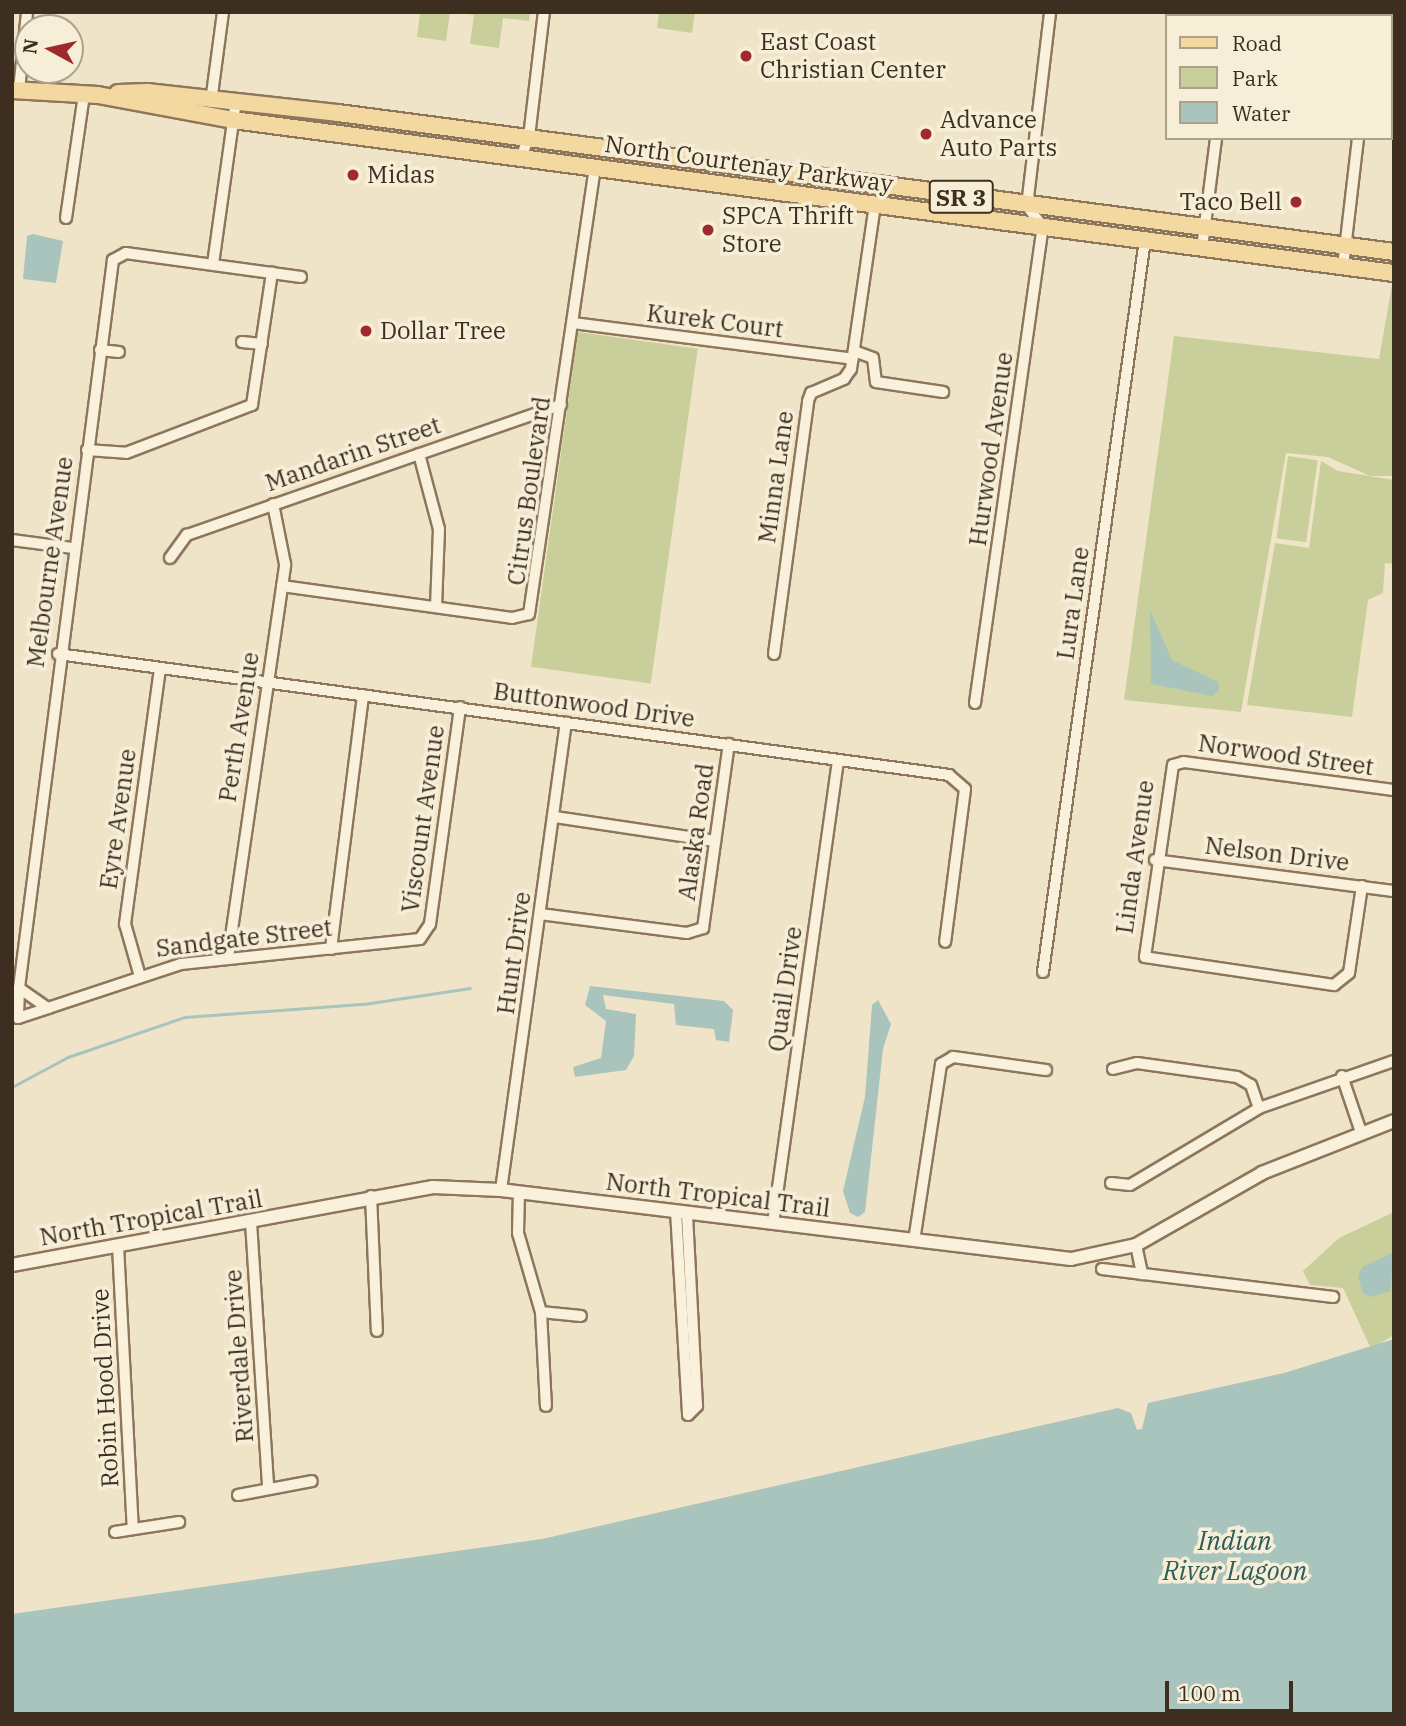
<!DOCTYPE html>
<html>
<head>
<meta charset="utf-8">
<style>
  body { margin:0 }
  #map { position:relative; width:1406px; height:1726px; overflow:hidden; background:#f0e4c8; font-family:"IBM Plex Serif",serif }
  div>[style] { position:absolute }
  .green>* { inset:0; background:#c9cf9b; transform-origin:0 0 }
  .water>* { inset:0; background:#a9c4bc }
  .stream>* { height:2.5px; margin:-1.25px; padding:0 1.25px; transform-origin:1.25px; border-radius:1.25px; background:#a9c4bc }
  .roads { filter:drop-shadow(2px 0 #8d765c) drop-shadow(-2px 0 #8d765c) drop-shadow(0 2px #8d765c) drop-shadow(0 -2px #8d765c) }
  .minor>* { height:10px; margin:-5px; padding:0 5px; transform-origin:5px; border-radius:5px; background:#faf1dc }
  .tertiary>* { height:12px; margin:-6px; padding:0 6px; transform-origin:6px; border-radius:6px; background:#faf1dc }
  .primary>* { height:16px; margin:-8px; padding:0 8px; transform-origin:8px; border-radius:8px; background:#f3d9a0 }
  .dots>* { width:19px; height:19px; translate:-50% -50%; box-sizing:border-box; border:4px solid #f7eed8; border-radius:50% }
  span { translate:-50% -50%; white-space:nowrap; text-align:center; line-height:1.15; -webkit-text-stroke:7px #f7eed8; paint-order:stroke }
  .shield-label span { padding:2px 5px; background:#f7eed8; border:2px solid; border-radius:5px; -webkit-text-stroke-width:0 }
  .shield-label { font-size:23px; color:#3d2e20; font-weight:700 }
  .poi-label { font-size:24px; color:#3d2e20 }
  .left { translate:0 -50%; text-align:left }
  .right { translate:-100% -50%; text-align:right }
  .street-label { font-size:24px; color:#3d2e20 }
  .water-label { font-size:26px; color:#2f5d5a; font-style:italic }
  .frame { position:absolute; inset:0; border:14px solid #3d2e20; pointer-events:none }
  .legend { position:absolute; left:1165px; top:14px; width:228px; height:126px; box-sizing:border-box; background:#f7eed8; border:2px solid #ada18e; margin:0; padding:9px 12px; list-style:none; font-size:21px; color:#3d2e20 }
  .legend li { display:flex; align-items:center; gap:14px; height:35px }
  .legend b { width:35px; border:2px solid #ada18e }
  .north { position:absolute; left:14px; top:14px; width:70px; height:70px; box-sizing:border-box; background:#f7eed8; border:2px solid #ada18e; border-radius:50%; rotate:278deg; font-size:19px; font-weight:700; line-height:28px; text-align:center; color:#3d2e20 }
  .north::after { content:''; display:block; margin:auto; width:24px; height:32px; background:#9e2a2b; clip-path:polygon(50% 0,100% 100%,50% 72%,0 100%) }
  .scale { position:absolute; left:1165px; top:1681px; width:128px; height:32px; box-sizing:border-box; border:4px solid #3d2e20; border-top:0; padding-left:9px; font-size:21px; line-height:24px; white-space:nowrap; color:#3d2e20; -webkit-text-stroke:5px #f7eed8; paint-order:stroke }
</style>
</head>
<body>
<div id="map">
  <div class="green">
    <div style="clip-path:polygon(420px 12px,450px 12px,446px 41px,417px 37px)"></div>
    <div style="clip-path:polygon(457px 12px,530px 12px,529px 21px,503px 18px,499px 48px,470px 44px,474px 15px)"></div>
    <div style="clip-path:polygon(659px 12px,695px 12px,692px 33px,657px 28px)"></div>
    <div style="clip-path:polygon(1394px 273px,1394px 476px,1370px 476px,1328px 457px,1286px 453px,1241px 712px,1124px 700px,1174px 336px,1379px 359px)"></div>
    <div style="left:578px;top:332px;width:121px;height:338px;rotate:8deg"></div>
    <div style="left:1288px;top:456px;width:30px;height:83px;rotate:8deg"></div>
    <div style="clip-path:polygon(1321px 461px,1338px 471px,1394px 480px,1394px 564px,1385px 563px,1383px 593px,1368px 600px,1352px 717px,1247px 705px,1275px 543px,1309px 548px)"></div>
    <div style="clip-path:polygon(1394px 1212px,1394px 1335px,1371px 1349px,1343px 1288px,1310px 1285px,1303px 1271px,1339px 1238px)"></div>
  </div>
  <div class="water">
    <div style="clip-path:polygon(33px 234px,63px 241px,56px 283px,23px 279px,27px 236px)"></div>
    <div style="clip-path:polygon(1150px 610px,1172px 660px,1218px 682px,1219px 690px,1212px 696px,1151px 684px)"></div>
    <div style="clip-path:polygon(590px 986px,724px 1001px,733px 1010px,729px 1042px,716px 1040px,714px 1029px,676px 1025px,674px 1004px,603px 995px,606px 1009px,636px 1014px,634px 1056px,626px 1070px,575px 1077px,573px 1067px,601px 1058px,606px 1021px,585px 1005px)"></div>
    <div style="clip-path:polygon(878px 1000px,891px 1024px,883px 1049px,865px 1212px,858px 1217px,850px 1213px,843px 1191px,865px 1097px,872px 1005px)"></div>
    <div style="clip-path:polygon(1394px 1252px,1390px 1291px,1370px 1297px,1363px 1293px,1358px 1277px,1362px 1267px)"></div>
    <div style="clip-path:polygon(1394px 1339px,1394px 1714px,12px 1714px,12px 1614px,542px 1539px,1118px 1408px,1131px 1413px,1137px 1430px,1142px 1429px,1148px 1403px,1284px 1373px)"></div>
  </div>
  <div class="stream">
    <div style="left:12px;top:1087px;width:64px;rotate:-28.2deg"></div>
    <div style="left:68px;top:1057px;width:124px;rotate:-18.9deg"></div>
    <div style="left:185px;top:1017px;width:179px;rotate:-4.2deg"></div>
    <div style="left:364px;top:1004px;width:107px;rotate:-8.6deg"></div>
  </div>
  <div class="roads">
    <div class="minor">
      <div style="left:1231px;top:16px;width:4px;rotate:-76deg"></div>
      <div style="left:1373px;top:16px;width:4px;rotate:-90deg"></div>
      <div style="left:19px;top:90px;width:78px;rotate:-84.1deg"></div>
      <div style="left:211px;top:102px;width:91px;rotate:-82.4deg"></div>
      <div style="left:521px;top:157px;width:22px;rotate:-68deg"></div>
      <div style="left:529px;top:137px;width:126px;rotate:-83.2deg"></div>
      <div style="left:66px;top:218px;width:125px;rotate:-81.7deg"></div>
      <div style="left:1202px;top:248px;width:111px;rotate:-82.7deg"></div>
      <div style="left:213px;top:264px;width:165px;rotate:-82deg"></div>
      <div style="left:1343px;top:266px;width:129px;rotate:-83.3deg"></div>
      <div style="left:301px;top:277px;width:177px;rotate:-172.2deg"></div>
      <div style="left:126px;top:253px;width:15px;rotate:152deg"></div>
      <div style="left:113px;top:260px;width:734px;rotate:97.36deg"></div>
      <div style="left:19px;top:988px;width:35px;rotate:35deg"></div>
      <div style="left:48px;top:1008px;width:140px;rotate:-18.3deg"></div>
      <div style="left:181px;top:964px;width:240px;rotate:-6deg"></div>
      <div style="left:420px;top:939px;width:18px;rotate:-56deg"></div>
      <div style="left:430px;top:924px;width:219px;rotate:-82.1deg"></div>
      <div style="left:573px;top:323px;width:282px;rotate:7.3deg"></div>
      <div style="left:242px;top:342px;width:20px;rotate:6deg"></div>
      <div style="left:100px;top:350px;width:19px;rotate:6deg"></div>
      <div style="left:854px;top:351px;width:20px;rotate:20deg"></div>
      <div style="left:873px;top:358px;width:24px;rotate:83deg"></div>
      <div style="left:876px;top:382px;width:68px;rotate:8.5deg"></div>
      <div style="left:87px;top:450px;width:39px;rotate:4deg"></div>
      <div style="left:126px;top:453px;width:135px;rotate:-20.9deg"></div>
      <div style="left:252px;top:405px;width:134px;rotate:-81.4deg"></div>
      <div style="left:419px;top:454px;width:78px;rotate:75.1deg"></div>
      <div style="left:439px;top:529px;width:78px;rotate:92.2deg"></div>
      <div style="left:12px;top:540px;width:62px;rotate:7.5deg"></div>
      <div style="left:170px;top:558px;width:29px;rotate:-54deg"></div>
      <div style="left:187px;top:535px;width:396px;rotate:-19.2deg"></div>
      <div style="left:282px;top:586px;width:232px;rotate:7.9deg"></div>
      <div style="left:512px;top:618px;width:17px;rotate:-13deg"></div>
      <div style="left:529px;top:614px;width:453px;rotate:-81.6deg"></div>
      <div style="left:58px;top:654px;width:899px;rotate:7.73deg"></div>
      <div style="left:949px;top:775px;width:21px;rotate:41deg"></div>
      <div style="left:965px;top:789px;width:154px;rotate:97.4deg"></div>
      <div style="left:774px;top:654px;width:255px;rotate:-82.3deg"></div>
      <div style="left:808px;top:401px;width:9px;rotate:-69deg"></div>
      <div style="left:811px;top:393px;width:36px;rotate:-23deg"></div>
      <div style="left:844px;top:379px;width:12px;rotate:-55deg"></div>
      <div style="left:851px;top:369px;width:167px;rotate:-81.7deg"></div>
      <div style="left:975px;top:703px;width:481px;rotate:-81.9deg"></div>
      <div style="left:1043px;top:227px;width:26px;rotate:-127deg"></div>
      <div style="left:1027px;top:206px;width:195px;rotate:-83.2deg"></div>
      <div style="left:555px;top:817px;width:162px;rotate:8.5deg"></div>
      <div style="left:1155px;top:860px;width:241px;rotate:7.4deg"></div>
      <div style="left:1362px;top:886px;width:88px;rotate:98.5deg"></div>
      <div style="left:1349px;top:973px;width:19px;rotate:141deg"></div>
      <div style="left:1334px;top:985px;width:191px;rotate:-171.6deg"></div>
      <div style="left:1145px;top:957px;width:194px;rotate:-81.7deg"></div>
      <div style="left:1173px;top:765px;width:11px;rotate:-15deg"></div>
      <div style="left:1184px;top:762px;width:212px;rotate:7.6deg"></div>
      <div style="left:540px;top:914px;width:148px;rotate:7.4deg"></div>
      <div style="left:687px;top:933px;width:17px;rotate:-17deg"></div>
      <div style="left:703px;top:928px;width:186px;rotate:-82deg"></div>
      <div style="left:331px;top:949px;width:256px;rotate:-82.8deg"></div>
      <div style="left:228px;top:957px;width:397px;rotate:-81.7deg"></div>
      <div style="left:285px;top:564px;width:61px;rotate:-101.3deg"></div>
      <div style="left:1043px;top:972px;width:739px;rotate:-82.07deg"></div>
      <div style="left:139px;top:973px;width:51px;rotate:-105.9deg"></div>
      <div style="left:125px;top:924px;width:258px;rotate:-82.2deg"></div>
      <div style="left:19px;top:988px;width:30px;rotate:92deg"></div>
      <div style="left:18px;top:1018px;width:32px;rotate:-18deg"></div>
      <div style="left:1113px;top:1069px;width:25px;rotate:-14deg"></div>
      <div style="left:1137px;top:1063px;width:101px;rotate:8deg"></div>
      <div style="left:1237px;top:1077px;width:16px;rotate:30deg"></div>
      <div style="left:1251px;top:1085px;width:24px;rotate:71deg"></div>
      <div style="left:1342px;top:1076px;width:59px;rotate:71.3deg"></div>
      <div style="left:1111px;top:1183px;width:19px;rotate:6deg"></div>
      <div style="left:1130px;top:1185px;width:150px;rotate:-30.8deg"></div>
      <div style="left:1259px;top:1108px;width:143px;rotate:-19.2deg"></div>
      <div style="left:501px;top:1190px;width:472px;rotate:-82.1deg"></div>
      <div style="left:519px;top:1192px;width:41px;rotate:91.4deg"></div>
      <div style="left:518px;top:1233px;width:82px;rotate:73.8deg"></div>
      <div style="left:541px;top:1312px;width:94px;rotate:87deg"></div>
      <div style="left:371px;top:1196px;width:135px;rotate:87.5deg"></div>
      <div style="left:676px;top:1211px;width:204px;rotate:86.6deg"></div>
      <div style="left:688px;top:1415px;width:13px;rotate:-45deg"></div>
      <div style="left:697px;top:1406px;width:193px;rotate:-93deg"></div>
      <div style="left:251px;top:1222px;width:266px;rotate:86.3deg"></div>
      <div style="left:773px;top:1223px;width:467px;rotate:-82deg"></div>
      <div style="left:914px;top:1241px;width:179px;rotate:-81.3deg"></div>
      <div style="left:941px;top:1064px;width:14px;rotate:-30deg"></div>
      <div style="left:953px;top:1057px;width:94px;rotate:8deg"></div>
      <div style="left:1136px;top:1245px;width:30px;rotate:78deg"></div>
      <div style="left:118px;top:1246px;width:282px;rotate:87deg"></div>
      <div style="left:1102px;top:1269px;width:233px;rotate:6.9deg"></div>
      <div style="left:541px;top:1312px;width:40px;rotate:5.7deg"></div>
      <div style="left:238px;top:1495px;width:75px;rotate:-10.7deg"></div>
      <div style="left:115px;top:1532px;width:65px;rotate:-8.9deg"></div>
    </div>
    <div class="tertiary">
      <div style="left:12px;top:1265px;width:428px;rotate:-10.5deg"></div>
      <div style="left:433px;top:1187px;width:68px;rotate:2.5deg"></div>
      <div style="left:501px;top:1190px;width:574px;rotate:6.9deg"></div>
      <div style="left:1071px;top:1259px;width:66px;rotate:-12.2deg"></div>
      <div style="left:1136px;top:1245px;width:145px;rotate:-29.7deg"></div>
      <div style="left:1262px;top:1173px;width:142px;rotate:-21.5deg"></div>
    </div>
    <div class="primary">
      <div style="left:12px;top:90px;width:86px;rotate:3.3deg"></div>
      <div style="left:98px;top:95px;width:137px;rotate:10.5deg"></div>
      <div style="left:233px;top:120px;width:1171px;rotate:7.51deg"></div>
      <div style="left:118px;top:93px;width:30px;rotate:-2deg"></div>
      <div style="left:148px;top:92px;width:191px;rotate:6.3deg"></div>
      <div style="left:338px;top:113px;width:1065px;rotate:7.5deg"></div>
    </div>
  </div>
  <div class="dots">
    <div style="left:746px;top:56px;background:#9e2a2b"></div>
    <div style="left:926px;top:134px;background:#9e2a2b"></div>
    <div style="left:353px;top:175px;background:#9e2a2b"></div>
    <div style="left:1296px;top:202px;background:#9e2a2b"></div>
    <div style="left:708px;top:230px;background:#9e2a2b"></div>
    <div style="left:366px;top:331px;background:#9e2a2b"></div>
  </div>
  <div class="shield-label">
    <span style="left:961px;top:197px">SR 3</span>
  </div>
  <div class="poi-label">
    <span class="left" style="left:760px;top:56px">East Coast<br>Christian Center</span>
    <span class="left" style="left:940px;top:134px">Advance<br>Auto Parts</span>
    <span class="left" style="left:367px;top:175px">Midas</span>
    <span class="right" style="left:1282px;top:202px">Taco Bell</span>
    <span class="left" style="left:722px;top:230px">SPCA Thrift<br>Store</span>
    <span class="left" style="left:380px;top:331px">Dollar Tree</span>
  </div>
  <div class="street-label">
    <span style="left:749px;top:164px;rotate:8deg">North Courtenay Parkway</span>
    <span style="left:715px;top:321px;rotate:7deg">Kurek Court</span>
    <span style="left:991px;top:449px;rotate:-82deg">Hurwood Avenue</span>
    <span style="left:353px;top:454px;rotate:-19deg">Mandarin Street</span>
    <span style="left:776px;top:477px;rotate:-82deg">Minna Lane</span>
    <span style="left:529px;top:491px;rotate:-82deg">Citrus Boulevard</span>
    <span style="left:50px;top:562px;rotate:-82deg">Melbourne Avenue</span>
    <span style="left:1073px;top:603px;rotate:-82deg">Lura Lane</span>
    <span style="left:594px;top:705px;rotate:8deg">Buttonwood Drive</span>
    <span style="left:239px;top:727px;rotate:-81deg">Perth Avenue</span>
    <span style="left:1286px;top:755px;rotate:8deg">Norwood Street</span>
    <span style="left:118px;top:819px;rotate:-82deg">Eyre Avenue</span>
    <span style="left:423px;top:819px;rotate:-82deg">Viscount Avenue</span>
    <span style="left:696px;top:832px;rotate:-82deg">Alaska Road</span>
    <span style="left:1277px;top:854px;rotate:7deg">Nelson Drive</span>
    <span style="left:1135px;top:857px;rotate:-82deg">Linda Avenue</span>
    <span style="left:244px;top:938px;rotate:-7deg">Sandgate Street</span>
    <span style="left:514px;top:953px;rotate:-82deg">Hunt Drive</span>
    <span style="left:785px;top:989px;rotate:-82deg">Quail Drive</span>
    <span style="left:718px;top:1195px;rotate:7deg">North Tropical Trail</span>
    <span style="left:151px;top:1218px;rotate:-10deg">North Tropical Trail</span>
    <span style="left:239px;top:1356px;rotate:-94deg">Riverdale Drive</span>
    <span style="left:105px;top:1388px;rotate:-93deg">Robin Hood Drive</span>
  </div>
  <div class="water-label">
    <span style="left:1235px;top:1556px">Indian<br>River Lagoon</span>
  </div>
  <div class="frame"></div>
  <ul class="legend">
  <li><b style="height:9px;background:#f3d9a0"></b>Road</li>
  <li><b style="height:19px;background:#c9cf9b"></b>Park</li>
  <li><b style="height:19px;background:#a9c4bc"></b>Water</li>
  </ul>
  <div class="north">N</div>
  <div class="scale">100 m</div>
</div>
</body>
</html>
